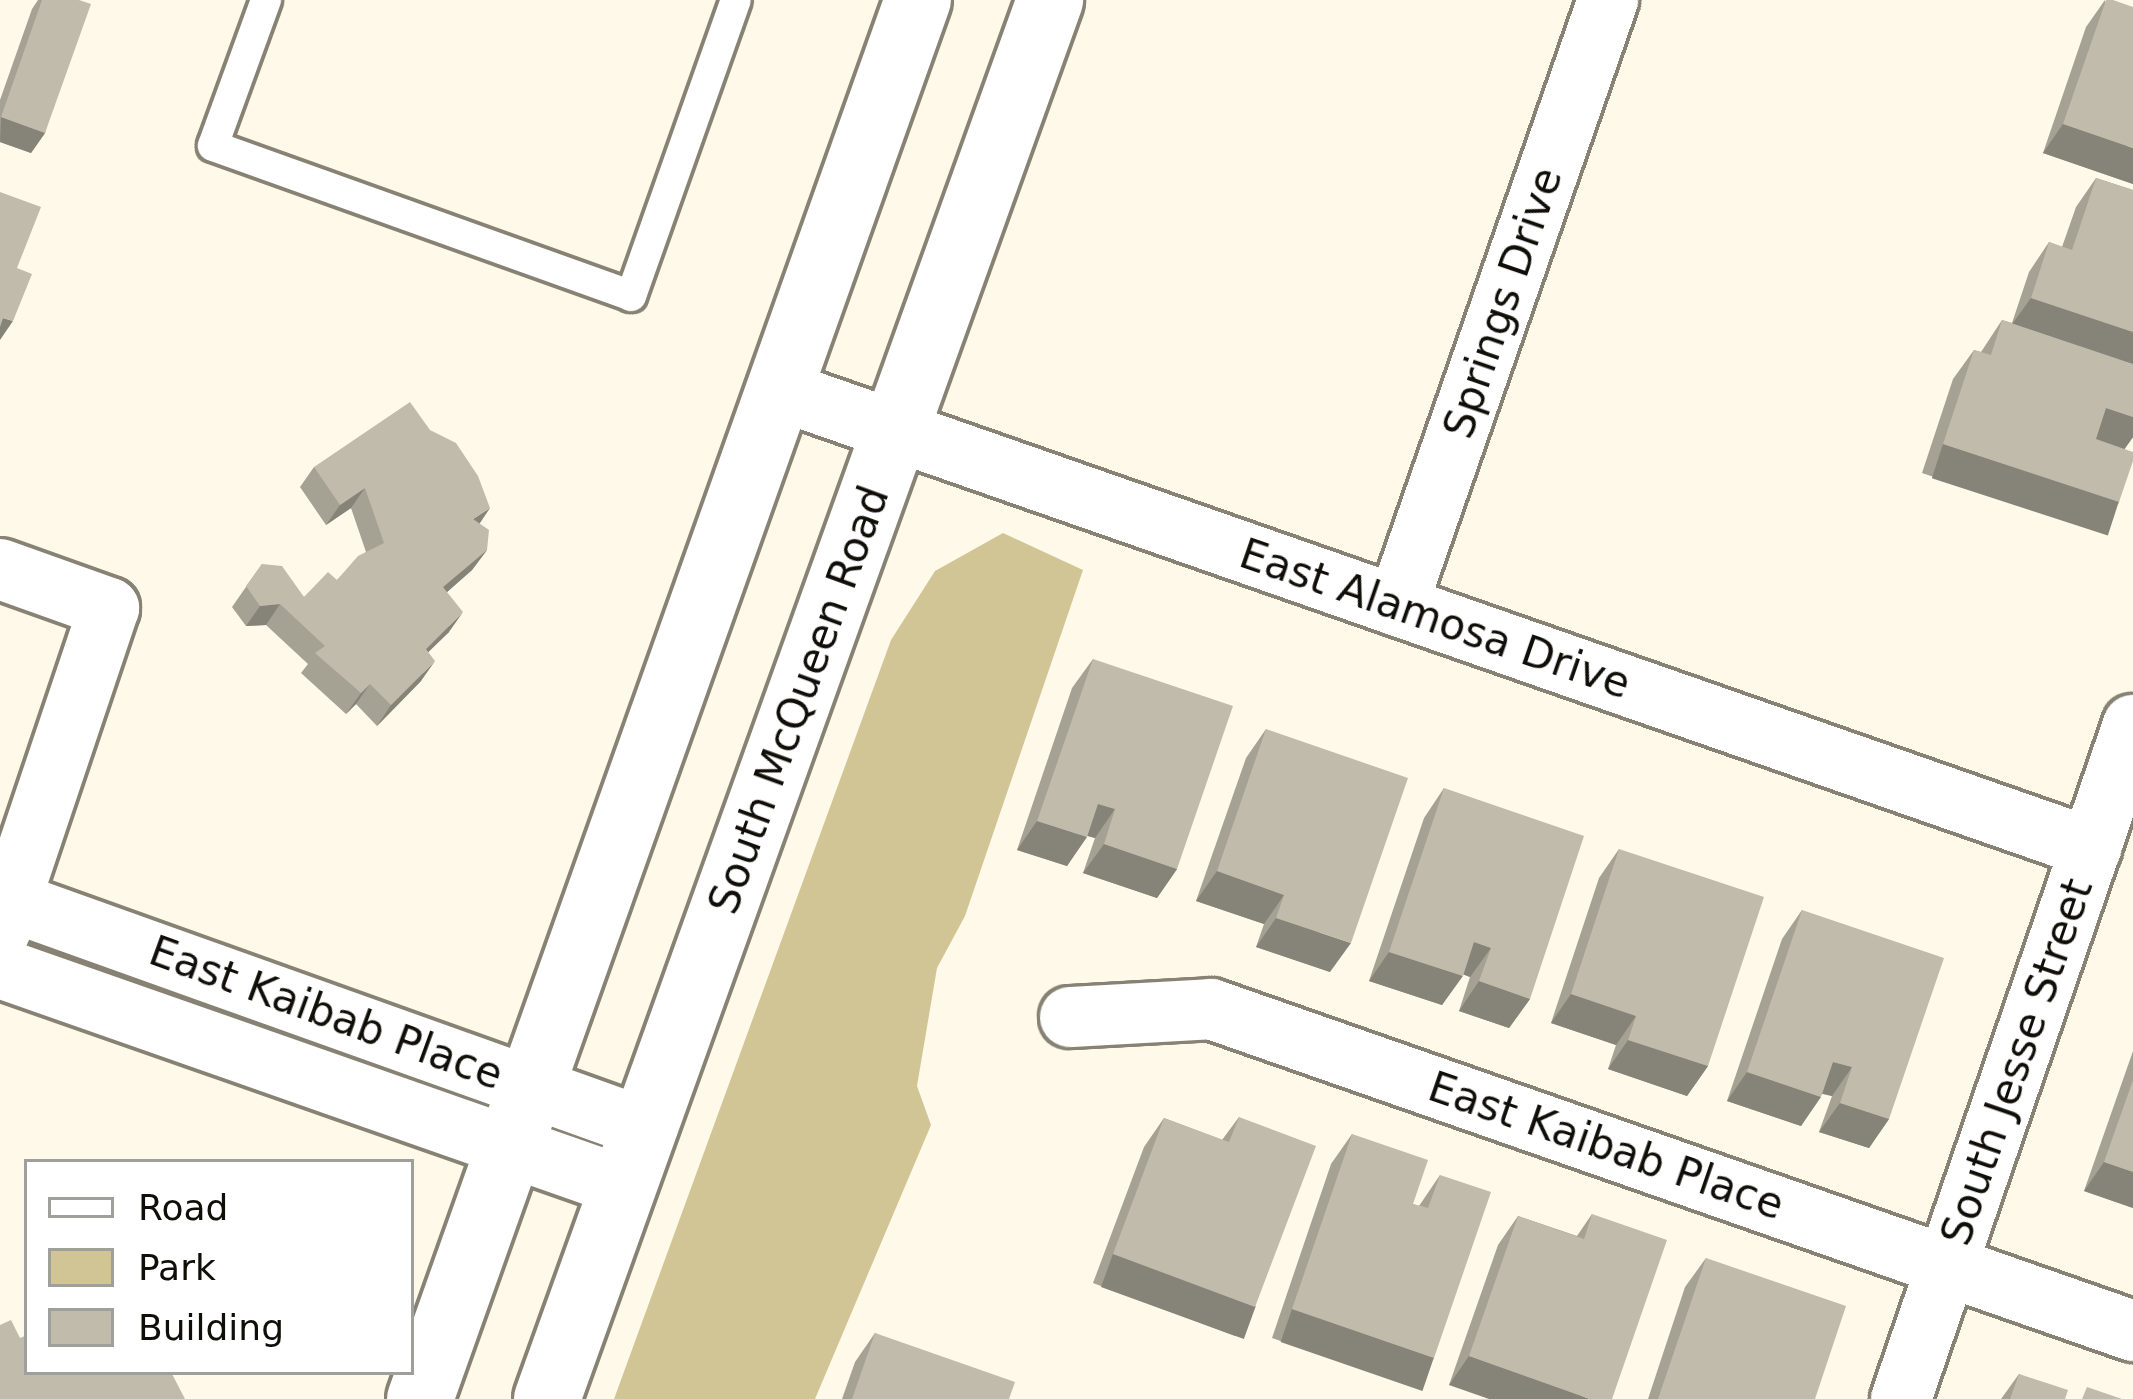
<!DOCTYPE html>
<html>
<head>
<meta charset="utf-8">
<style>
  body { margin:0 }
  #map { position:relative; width:2133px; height:1399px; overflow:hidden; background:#fef9e8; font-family:"DejaVu Sans",sans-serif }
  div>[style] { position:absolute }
  .green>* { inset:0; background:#d2c595 }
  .roads { filter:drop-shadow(3px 0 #878273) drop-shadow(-3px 0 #878273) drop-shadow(0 3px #878273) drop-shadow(0 -3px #878273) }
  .service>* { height:30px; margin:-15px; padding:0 15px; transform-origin:15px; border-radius:15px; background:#fff }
  .minor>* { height:60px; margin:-30px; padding:0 30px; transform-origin:30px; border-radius:30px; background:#fff }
  .secondary>* { height:66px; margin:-33px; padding:0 33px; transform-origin:33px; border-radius:33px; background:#fff }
  .wall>* { inset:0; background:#a5a193 }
  .shaded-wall>* { inset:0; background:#868378; transform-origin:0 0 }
  .building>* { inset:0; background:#c0bbab }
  span { translate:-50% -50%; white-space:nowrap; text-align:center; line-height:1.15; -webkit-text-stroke:10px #fff; paint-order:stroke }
  .street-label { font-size:42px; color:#0f0e08 }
  .legend { position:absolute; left:24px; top:1159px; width:390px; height:216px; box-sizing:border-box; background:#fff; border:3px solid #9f9f9c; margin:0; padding:15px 21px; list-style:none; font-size:36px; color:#0f0e08 }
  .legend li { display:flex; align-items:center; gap:24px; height:60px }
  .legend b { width:60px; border:3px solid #9f9f9c }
</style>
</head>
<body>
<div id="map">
  <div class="green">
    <div style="clip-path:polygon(1003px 533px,1083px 570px,965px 916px,937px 968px,917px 1086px,931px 1125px,815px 1399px,614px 1399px,891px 640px,935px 571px)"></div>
  </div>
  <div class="roads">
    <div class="service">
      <div style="left:266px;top:0;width:155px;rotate:110deg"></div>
      <div style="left:213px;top:146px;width:444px;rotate:19.7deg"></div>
      <div style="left:631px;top:296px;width:314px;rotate:-70.5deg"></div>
    </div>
    <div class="minor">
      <div style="left:779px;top:390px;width:1390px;rotate:19.24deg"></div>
      <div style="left:0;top:569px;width:116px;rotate:19.7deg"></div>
      <div style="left:109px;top:608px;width:341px;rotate:108.6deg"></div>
      <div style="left:1397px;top:606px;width:642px;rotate:-70.8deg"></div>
      <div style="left:10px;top:901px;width:671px;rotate:19.68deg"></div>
      <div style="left:0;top:968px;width:659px;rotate:19.31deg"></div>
      <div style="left:1070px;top:1017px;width:141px;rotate:-3.2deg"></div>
      <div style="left:1211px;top:1009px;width:977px;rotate:19.25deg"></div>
      <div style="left:1901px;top:1399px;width:713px;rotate:-71.01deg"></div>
    </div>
    <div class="secondary">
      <div style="left:420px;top:1399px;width:1485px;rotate:-70.41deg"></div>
      <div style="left:547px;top:1399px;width:1487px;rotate:-70.22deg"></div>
    </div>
  </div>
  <div class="wall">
    <div style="clip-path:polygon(38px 0,79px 0,45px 133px,31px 153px,0 142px,0 100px,32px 9px)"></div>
    <div style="clip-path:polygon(2105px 0,2133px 184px,2043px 153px,2086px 27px)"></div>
    <div style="clip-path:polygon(2096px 178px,2133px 190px,2133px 437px,2124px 449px,2119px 502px,2099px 532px,1922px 473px,1953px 379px,1974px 350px,1981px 352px,2002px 320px,2012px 323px,2029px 272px,2049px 242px,2062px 247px,2076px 207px)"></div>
    <div style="clip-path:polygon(314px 467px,480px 524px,487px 550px,472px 570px,447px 592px,449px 632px,428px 652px,421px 681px,377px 726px,356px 704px,346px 714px,301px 673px,308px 664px,266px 625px,246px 626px,232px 607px,262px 564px,304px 597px,337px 580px,366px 552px,351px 508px,326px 525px,300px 487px)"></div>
    <div style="clip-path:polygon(1093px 659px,1177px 869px,1157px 898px,1083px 873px,1095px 838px,1087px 836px,1067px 866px,1017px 850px,1072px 688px)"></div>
    <div style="clip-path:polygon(1266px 729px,1330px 972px,1256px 947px,1264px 924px,1196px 901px,1246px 758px)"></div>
    <div style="clip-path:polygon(1444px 788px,1530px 999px,1509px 1028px,1459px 1011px,1470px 977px,1463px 974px,1442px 1005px,1369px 981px,1424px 818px)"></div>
    <div style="clip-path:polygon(1619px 849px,1708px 1066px,1687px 1096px,1608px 1069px,1616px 1045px,1551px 1023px,1599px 878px)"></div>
    <div style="clip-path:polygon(1802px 910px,1889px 1119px,1869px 1148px,1819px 1132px,1832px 1096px,1822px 1094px,1801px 1126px,1727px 1101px,1782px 939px)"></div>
    <div style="clip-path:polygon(2133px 1051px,2133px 1208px,2084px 1191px)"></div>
    <div style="clip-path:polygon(1239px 1117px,1255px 1307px,1235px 1336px,1093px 1283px,1144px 1147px,1164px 1118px,1222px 1140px)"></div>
    <div style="clip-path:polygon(1352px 1134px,1413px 1204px,1419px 1206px,1440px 1175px,1434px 1358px,1414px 1387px,1272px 1338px,1331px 1164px)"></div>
    <div style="clip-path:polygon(1592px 1214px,1612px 1399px,1449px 1385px,1498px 1245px,1518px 1216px,1577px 1236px)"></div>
    <div style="clip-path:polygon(1706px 1258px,1815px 1399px,1648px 1399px,1685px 1287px)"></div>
    <div style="clip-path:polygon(875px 1333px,1009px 1399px,842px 1399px,855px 1362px)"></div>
    <div style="clip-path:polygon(2019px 1374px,2065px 1399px,2001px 1399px)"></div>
  </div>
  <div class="shaded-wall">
    <div style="clip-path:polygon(1px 117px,45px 133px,31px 153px,0 142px)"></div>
    <div style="clip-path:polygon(2063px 124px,2133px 148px,2133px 184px,2043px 153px)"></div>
    <div style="clip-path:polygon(2031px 298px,2133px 332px,2133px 368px,2010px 327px)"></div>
    <div style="clip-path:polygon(3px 318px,13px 321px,0 340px,0 322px)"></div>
    <div style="clip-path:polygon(2106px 408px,2133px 417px,2133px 437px,2124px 450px,2086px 437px)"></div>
    <div style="left:1943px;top:444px;width:185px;height:36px;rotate:18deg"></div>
    <div style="clip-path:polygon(365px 488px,351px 508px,326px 525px,340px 505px)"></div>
    <div style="clip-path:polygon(490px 508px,476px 529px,473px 519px)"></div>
    <div style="clip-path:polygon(487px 550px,472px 570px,429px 608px,443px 587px)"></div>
    <div style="clip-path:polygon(280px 604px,266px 625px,246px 626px,260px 606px)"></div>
    <div style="clip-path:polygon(463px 612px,449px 632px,411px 669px,426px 649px)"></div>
    <div style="clip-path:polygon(435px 661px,421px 681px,377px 726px,391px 705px)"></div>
    <div style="clip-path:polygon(370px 684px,356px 704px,346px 714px,361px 693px)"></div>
    <div style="clip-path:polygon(1098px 804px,1115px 809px,1095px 838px,1078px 833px)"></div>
    <div style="clip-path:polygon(1037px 821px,1087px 837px,1067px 866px,1017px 850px)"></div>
    <div style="clip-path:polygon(1104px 844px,1177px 869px,1157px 898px,1083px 873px)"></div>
    <div style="clip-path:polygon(1217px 871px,1284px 895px,1264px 924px,1196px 901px)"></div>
    <div style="clip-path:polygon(1276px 918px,1351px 943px,1330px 972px,1256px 947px)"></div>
    <div style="clip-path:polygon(1474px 942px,1491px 948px,1470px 977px,1454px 971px)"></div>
    <div style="clip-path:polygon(1389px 952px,1463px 976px,1442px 1005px,1369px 981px)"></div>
    <div style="clip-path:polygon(1479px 981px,1530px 999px,1509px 1028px,1459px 1011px)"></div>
    <div style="clip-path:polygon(1571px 994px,1636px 1016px,1616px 1045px,1551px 1023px)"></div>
    <div style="clip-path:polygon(1628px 1040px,1708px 1066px,1687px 1096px,1608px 1069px)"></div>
    <div style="clip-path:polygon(1833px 1062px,1852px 1067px,1832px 1096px,1813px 1091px)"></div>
    <div style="clip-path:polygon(1747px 1072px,1821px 1097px,1801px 1126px,1727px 1101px)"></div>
    <div style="clip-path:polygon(1840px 1103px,1889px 1119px,1869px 1148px,1819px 1132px)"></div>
    <div style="clip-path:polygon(2104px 1162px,2133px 1172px,2133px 1208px,2084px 1191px)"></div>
    <div style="left:1113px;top:1254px;width:152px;height:35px;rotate:20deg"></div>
    <div style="left:1292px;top:1309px;width:150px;height:35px;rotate:19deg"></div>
    <div style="clip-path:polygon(1469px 1356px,1590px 1399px,1489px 1399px,1449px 1385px)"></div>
  </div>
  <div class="building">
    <div style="clip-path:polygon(42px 0,79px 0,91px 4px,45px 133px,1px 117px)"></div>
    <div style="clip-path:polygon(2106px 0,2113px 0,2133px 7px,2133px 148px,2063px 124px)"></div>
    <div style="clip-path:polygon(2096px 178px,2133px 190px,2133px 332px,2031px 298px,2049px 242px,2072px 250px)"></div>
    <div style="clip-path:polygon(0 192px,41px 207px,17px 268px,32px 274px,13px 321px,3px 318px,0 327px)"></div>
    <div style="clip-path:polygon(2002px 320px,2133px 364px,2133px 417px,2106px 408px,2096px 439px,2133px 452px,2133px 461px,2119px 502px,1943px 444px,1974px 350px,1991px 355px)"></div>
    <div style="clip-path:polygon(410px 402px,430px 430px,456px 443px,478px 476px,490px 508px,473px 519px,489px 530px,487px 550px,443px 587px,463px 612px,426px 649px,435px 661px,391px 705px,370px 684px,361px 693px,315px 653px,325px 646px,280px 604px,260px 606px,246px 586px,262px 564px,282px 566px,304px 597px,328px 572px,337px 580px,358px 556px,384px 543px,365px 488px,340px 505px,314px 467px)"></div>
    <div style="clip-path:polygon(1093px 659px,1233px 706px,1177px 869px,1104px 844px,1115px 809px,1098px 804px,1087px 837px,1037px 821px)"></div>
    <div style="clip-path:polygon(1266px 729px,1408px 778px,1351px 943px,1276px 918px,1284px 895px,1217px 871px)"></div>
    <div style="clip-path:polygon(1444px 788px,1584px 836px,1530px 999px,1479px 981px,1491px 948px,1474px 942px,1463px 976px,1389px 952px)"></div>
    <div style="clip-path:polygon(1619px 849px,1764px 897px,1708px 1066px,1628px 1040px,1636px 1016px,1571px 994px)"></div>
    <div style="clip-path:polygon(1802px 910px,1944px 958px,1889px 1119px,1840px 1103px,1852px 1067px,1833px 1062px,1821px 1097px,1747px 1072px)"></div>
    <div style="clip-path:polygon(2133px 1080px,2133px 1172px,2104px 1162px)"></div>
    <div style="clip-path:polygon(1239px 1117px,1316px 1146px,1255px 1307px,1113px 1254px,1164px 1118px,1229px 1142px)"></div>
    <div style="clip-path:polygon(1352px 1134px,1428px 1160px,1413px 1204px,1428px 1208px,1440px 1175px,1491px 1192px,1434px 1358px,1292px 1309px)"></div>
    <div style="clip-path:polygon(1592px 1214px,1667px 1240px,1612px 1399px,1590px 1399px,1469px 1356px,1518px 1216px,1584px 1239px)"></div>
    <div style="clip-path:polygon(1706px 1258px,1846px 1306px,1815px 1399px,1658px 1399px)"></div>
    <div style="clip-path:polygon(11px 1320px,20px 1338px,27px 1335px,27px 1372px,171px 1372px,185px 1399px,0 1399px,0 1325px)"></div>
    <div style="clip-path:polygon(875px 1333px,1015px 1382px,1009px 1399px,852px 1399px)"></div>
    <div style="clip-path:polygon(2019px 1374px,2068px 1390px,2065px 1399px,2010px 1399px)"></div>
    <div style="clip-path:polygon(2087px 1387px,2122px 1399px,2082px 1399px)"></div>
  </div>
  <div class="street-label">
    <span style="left:1503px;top:303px;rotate:-71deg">Springs Drive</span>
    <span style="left:1435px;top:619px;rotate:19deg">East Alamosa Drive</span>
    <span style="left:799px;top:700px;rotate:-70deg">South McQueen Road</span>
    <span style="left:326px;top:1013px;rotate:20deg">East Kaibab Place</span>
    <span style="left:2017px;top:1062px;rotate:-71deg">South Jesse Street</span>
    <span style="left:1606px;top:1146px;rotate:19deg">East Kaibab Place</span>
  </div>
  <ul class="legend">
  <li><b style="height:15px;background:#fff"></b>Road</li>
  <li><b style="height:33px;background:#d2c595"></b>Park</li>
  <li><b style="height:33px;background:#c0bbab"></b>Building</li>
  </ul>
</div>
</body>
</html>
